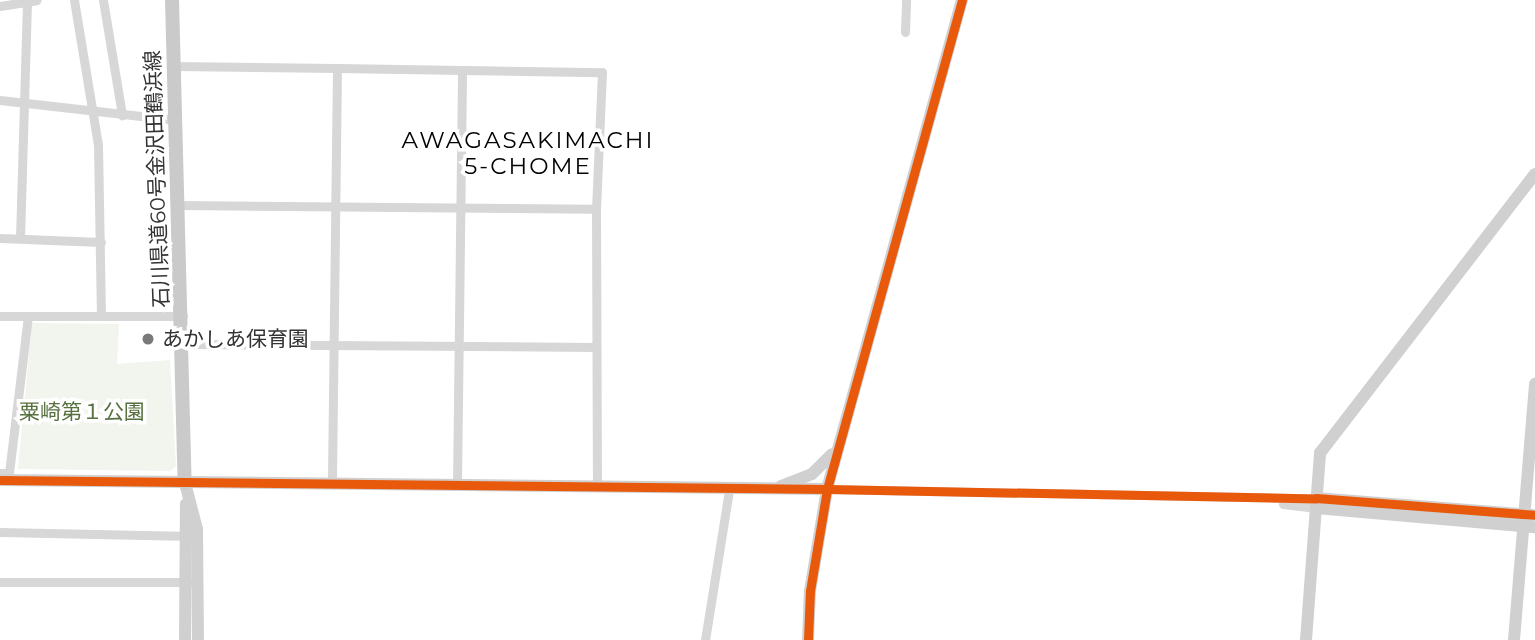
<!DOCTYPE html>
<html>
<head>
<meta charset="utf-8">
<style>
  body { margin:0 }
  #map { position:relative; width:1535px; height:640px; overflow:hidden; background:#fff; font-family:Montserrat,"Noto Sans JP",sans-serif }
  div>[style] { position:absolute }
  .green>* { inset:0; background:#f1f5ed }
  .street>* { height:9px; margin:-4.5px; padding:0 4.5px; transform-origin:4.5px; border-radius:4.5px; background:#d7d7d7 }
  .secondary>* { height:12px; margin:-6px; padding:0 6px; transform-origin:6px; border-radius:6px; background:#d0d0d0 }
  .primary>* { height:14px; margin:-7px; padding:0 7px; transform-origin:7px; border-radius:7px; background:#cacaca }
  .cycleway>* { height:9px; margin:-4.5px; padding:0 4.5px; transform-origin:4.5px; border-radius:4.5px; background:#e8590c }
  .dots>* { width:19px; height:19px; translate:-50% -50%; box-sizing:border-box; border:4px solid #fff; border-radius:50% }
  span { translate:-50% -50%; white-space:nowrap; text-align:center; line-height:1.15; -webkit-text-stroke:7px #fff; paint-order:stroke }
  .street-label { font-size:21px; color:#333 }
  .poi-label { font-size:21px; color:#333 }
  .left { translate:0 -50%; text-align:left }
  .park-label { font-size:21px; color:#56703f }
  .neighbourhood-label { font-size:23px; color:#000; letter-spacing:2px }
</style>
</head>
<body>
<div id="map">
  <div class="green">
    <div style="clip-path:polygon(32px 323px,119px 324px,117px 364px,170px 360px,176px 466px,170px 471px,18px 469px)"></div>
  </div>
  <div class="street">
    <div style="left:74px;top:0;width:147px;rotate:80.6deg"></div>
    <div style="left:98px;top:145px;width:171px;rotate:89deg"></div>
    <div style="left:103px;top:0;width:117px;rotate:80.6deg"></div>
    <div style="left:0;top:6px;width:37px;rotate:-9deg"></div>
    <div style="left:905px;top:32px;width:32px;rotate:-88deg"></div>
    <div style="left:174px;top:66px;width:163px;rotate:0.7deg"></div>
    <div style="left:337px;top:68px;width:416px;rotate:90.7deg"></div>
    <div style="left:337px;top:68px;width:265px;rotate:0.9deg"></div>
    <div style="left:602px;top:72px;width:137px;rotate:92.5deg"></div>
    <div style="left:596px;top:209px;width:278px;rotate:89.8deg"></div>
    <div style="left:0;top:100px;width:177px;rotate:6.5deg"></div>
    <div style="left:178px;top:205px;width:418px;rotate:0.5deg"></div>
    <div style="left:0;top:238px;width:101px;rotate:2.3deg"></div>
    <div style="left:20px;top:238px;width:236px;rotate:-88.3deg"></div>
    <div style="left:0;top:316px;width:183px"></div>
    <div style="left:183px;top:344px;width:413px;rotate:0.4deg"></div>
    <div style="left:0;top:473px;width:9px"></div>
    <div style="left:9px;top:473px;width:157px;rotate:-83.1deg"></div>
    <div style="left:457px;top:485px;width:415px;rotate:-89.3deg"></div>
    <div style="left:827px;top:489px;width:489px;rotate:1.1deg"></div>
    <div style="left:1283px;top:504px;width:33px;rotate:7deg"></div>
    <div style="left:0;top:532px;width:192px;rotate:1.2deg"></div>
    <div style="left:0;top:582px;width:191px"></div>
    <div style="left:705px;top:640px;width:152px;rotate:-80.9deg"></div>
  </div>
  <div class="secondary">
    <div style="left:0;top:480px;width:827px;rotate:0.62deg"></div>
    <div style="left:827px;top:489px;width:507px;rotate:-74.57deg"></div>
    <div style="left:185px;top:483px;width:48px;rotate:75.4deg"></div>
    <div style="left:197px;top:529px;width:111px;rotate:89.5deg"></div>
    <div style="left:781px;top:486px;width:33px;rotate:-21deg"></div>
    <div style="left:812px;top:474px;width:28px;rotate:-45deg"></div>
    <div style="left:1316px;top:498px;width:217px;rotate:4.5deg"></div>
    <div style="left:1316px;top:508px;width:220px;rotate:5deg"></div>
    <div style="left:185px;top:640px;width:136px;rotate:-89.6deg"></div>
    <div style="left:808px;top:640px;width:49px;rotate:-87.7deg"></div>
    <div style="left:810px;top:591px;width:103px;rotate:-80.5deg"></div>
    <div style="left:1306px;top:640px;width:188px;rotate:-85.7deg"></div>
    <div style="left:1320px;top:453px;width:352px;rotate:-52.4deg"></div>
    <div style="left:1514px;top:640px;width:257px;rotate:-85.3deg"></div>
  </div>
  <div class="primary">
    <div style="left:172px;top:0;width:483px;rotate:88.5deg"></div>
  </div>
  <div class="cycleway">
    <div style="left:0;top:480px;width:827px;rotate:0.62deg"></div>
    <div style="left:827px;top:489px;width:507px;rotate:-74.57deg"></div>
    <div style="left:808px;top:640px;width:49px;rotate:-87.7deg"></div>
    <div style="left:810px;top:591px;width:103px;rotate:-80.5deg"></div>
    <div style="left:827px;top:489px;width:489px;rotate:1.1deg"></div>
    <div style="left:1316px;top:498px;width:220px;rotate:4.4deg"></div>
  </div>
  <div class="dots">
    <div style="left:148px;top:339px;background:#7a7a7a"></div>
  </div>
  <div class="street-label">
    <span style="left:157px;top:179px;rotate:-92deg">石川県道60号金沢田鶴浜線</span>
  </div>
  <div class="poi-label">
    <span class="left" style="left:162px;top:339px">あかしあ保育園</span>
  </div>
  <div class="park-label">
    <span style="left:82px;top:412px">粟崎第１公園</span>
  </div>
  <div class="neighbourhood-label">
    <span style="left:528px;top:153px">AWAGASAKIMACHI<br>5-CHOME</span>
  </div>
</div>
</body>
</html>
